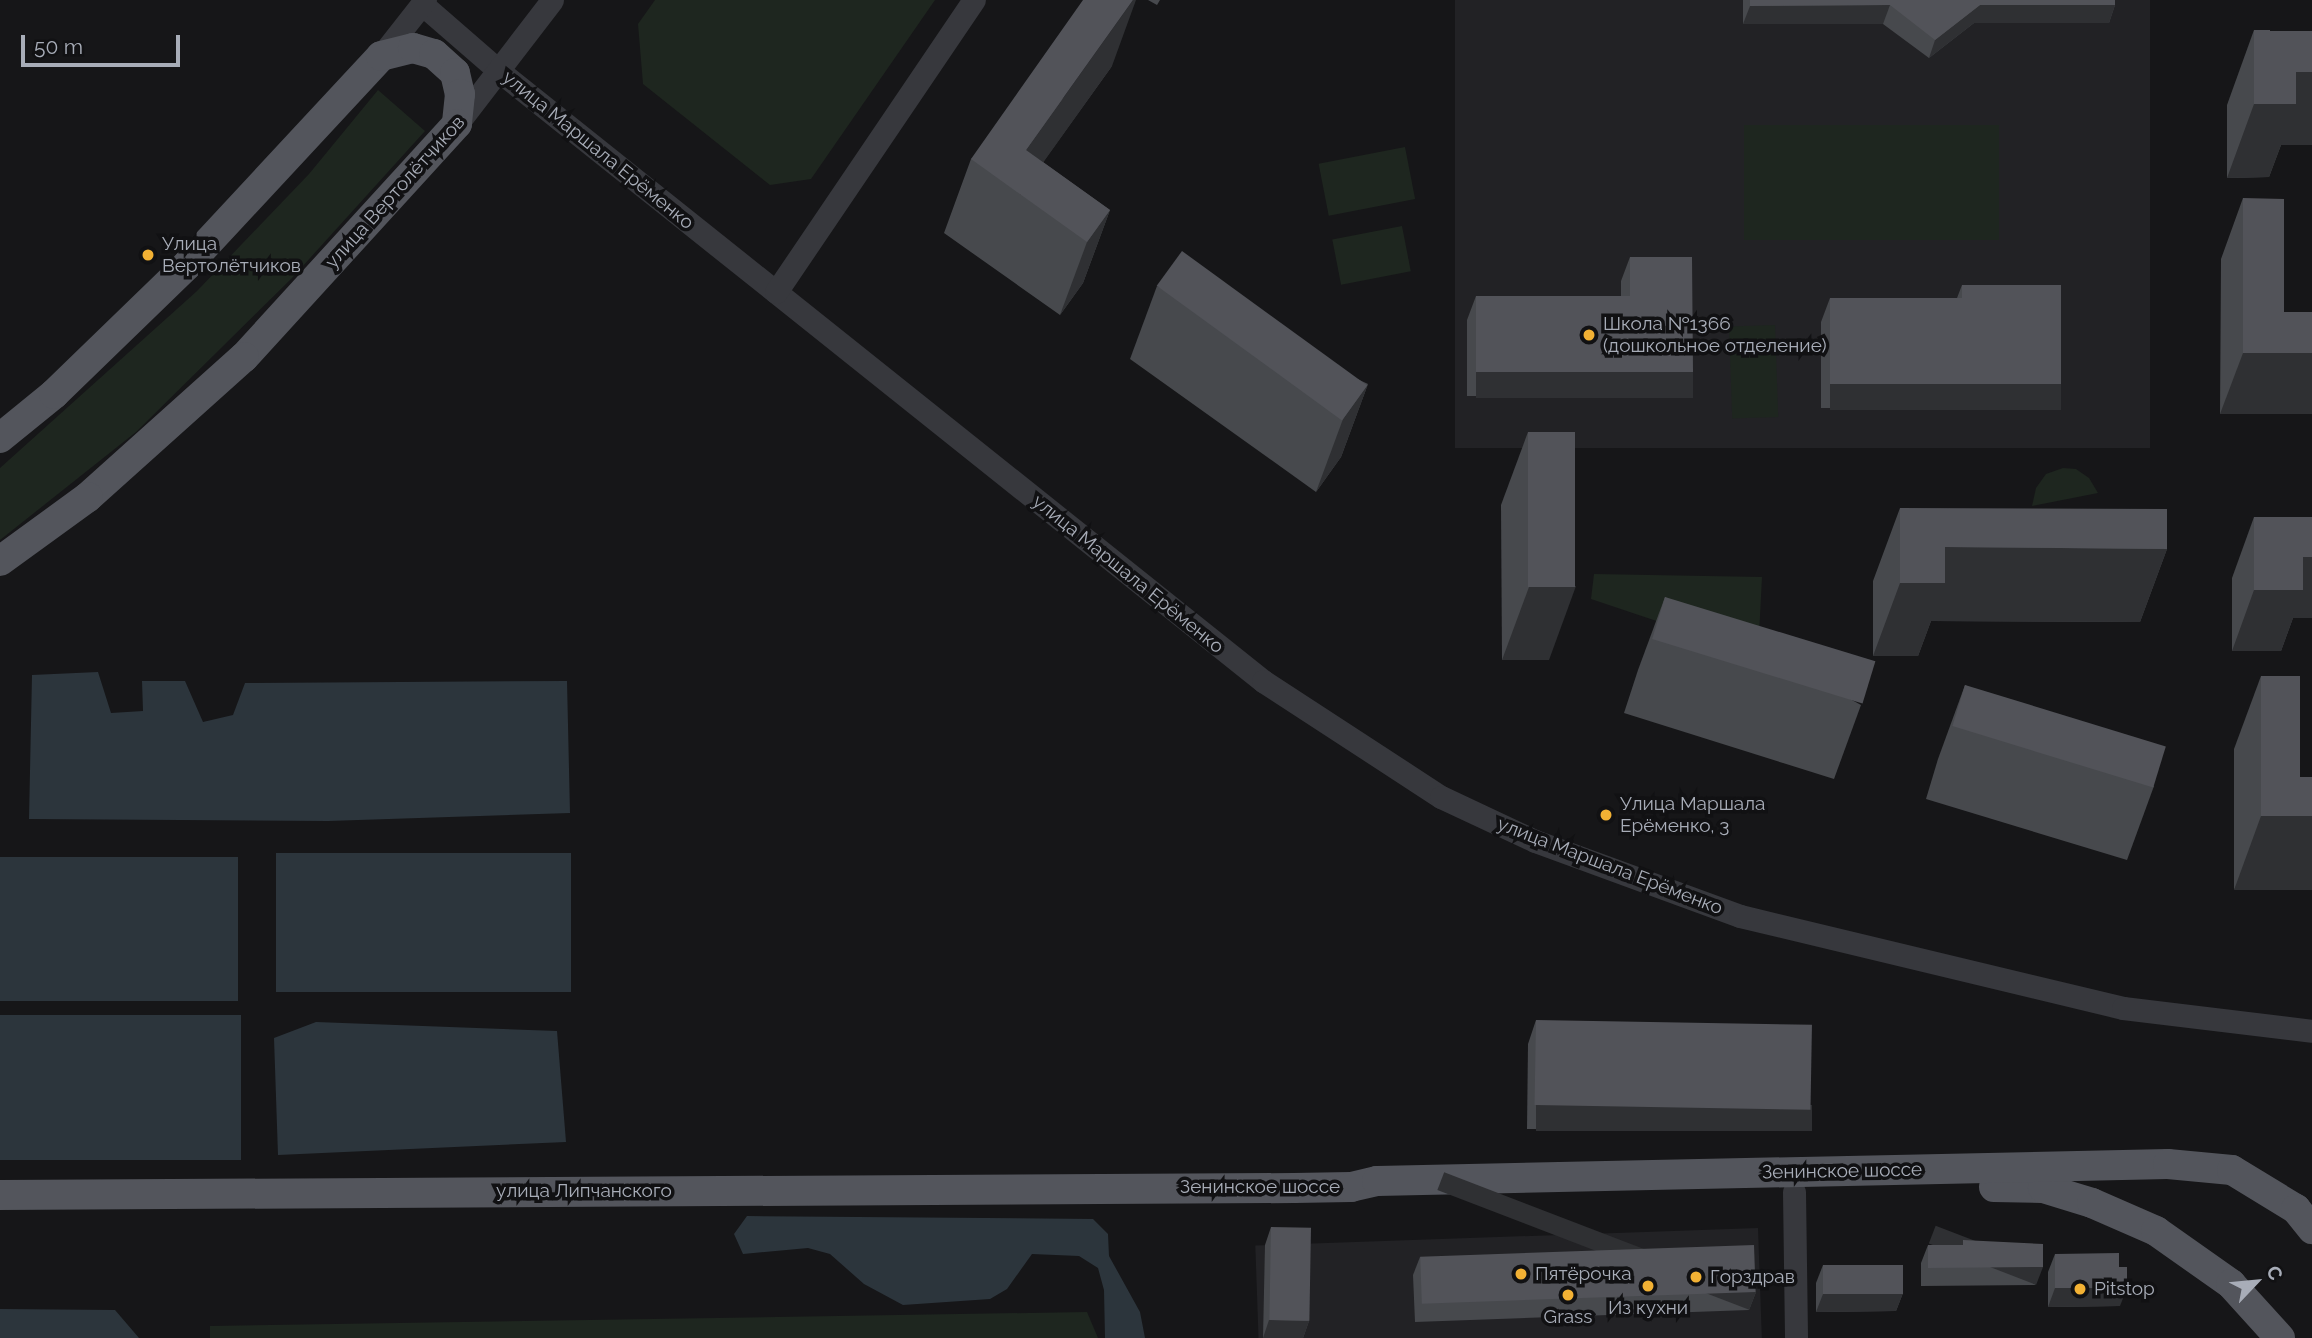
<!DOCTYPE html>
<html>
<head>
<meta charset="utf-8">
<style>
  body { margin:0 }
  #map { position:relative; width:2312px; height:1338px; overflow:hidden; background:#161618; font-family:Raleway,sans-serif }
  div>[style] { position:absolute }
  .built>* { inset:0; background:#222225; transform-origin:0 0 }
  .green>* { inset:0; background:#1e261f; transform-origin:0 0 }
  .water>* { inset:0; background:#2c353c; transform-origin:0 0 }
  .minor>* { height:23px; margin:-11.5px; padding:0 11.5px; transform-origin:11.5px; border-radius:11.5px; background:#37383d }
  .major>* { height:30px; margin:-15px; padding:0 15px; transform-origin:15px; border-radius:15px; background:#53555c }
  .wall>* { inset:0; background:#47494d }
  .shaded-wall>* { inset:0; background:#2f3033; transform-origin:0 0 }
  .building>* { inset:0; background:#525359; transform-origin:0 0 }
  .dots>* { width:19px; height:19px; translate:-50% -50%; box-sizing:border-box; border:4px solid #111113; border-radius:50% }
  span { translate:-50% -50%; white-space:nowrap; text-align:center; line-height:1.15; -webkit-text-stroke:7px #111113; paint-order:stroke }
  .street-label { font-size:19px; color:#a8adb8 }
  .poi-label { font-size:19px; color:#a8adb8 }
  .left { translate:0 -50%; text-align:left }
  .north { position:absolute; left:2221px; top:1247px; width:70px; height:70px; -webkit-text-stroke:5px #111113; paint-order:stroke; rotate:64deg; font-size:19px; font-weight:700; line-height:28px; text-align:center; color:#a8adb8 }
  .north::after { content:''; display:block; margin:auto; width:24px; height:32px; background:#a8adb8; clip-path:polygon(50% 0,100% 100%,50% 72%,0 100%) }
  .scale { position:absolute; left:21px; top:35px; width:159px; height:32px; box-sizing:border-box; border:4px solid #a8adb8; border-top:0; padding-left:9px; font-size:21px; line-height:24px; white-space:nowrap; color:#a8adb8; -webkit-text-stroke:5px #111113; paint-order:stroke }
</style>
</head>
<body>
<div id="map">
  <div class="built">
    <div style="left:1455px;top:0;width:695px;height:448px"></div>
    <div style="left:1758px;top:1228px;width:110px;height:503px;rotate:88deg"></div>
  </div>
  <div class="green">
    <div style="clip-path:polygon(655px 0,935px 0,811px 179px,770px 185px,643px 84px,638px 24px)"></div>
    <div style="clip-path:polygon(378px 90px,425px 131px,292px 278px,136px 432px,0 540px,0 468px,197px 291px,309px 174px)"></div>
    <div style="left:1744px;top:125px;width:255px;height:115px"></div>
    <div style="left:1405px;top:147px;width:53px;height:88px;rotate:79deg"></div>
    <div style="left:1402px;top:226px;width:46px;height:71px;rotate:79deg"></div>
    <div style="left:1775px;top:325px;width:92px;height:46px;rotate:88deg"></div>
    <div style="clip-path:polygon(2063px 468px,2076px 469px,2089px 478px,2098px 493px,2032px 506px,2036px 488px,2046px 474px)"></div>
    <div style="clip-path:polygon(1594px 574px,1762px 577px,1758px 655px,1591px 599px)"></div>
    <div style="clip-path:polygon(1087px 1312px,1098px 1338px,210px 1338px,210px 1326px)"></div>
  </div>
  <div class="water">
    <div style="clip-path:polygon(98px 672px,111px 713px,143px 711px,142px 681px,185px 681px,203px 722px,233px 715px,245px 683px,567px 681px,570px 813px,328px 821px,29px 819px,32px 675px)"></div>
    <div style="left:571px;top:853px;width:139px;height:295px;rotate:90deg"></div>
    <div style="left:0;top:857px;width:238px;height:144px"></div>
    <div style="left:0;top:1015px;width:241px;height:145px"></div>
    <div style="clip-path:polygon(316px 1022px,557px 1031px,566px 1142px,278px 1155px,274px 1038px)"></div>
    <div style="clip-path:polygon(747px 1216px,1093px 1219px,1108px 1234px,1109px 1256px,1140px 1312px,1145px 1338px,1105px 1338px,1104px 1290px,1098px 1268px,1079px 1256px,1032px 1254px,1007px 1289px,990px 1299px,903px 1305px,864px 1284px,830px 1254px,808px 1248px,743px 1254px,734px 1234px)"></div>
    <div style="clip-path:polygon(0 1309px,115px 1310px,139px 1338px,0 1338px)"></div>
  </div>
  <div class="minor">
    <div style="left:422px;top:4px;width:102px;rotate:41deg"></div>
    <div style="left:499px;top:71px;width:978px;rotate:38.6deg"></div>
    <div style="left:1263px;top:681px;width:212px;rotate:33.1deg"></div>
    <div style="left:1441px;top:797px;width:104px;rotate:25.1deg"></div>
    <div style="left:1535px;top:841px;width:218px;rotate:20.1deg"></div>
    <div style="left:1740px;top:916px;width:394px;rotate:13.5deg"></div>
    <div style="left:2123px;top:1008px;width:190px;rotate:6.9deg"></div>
    <div style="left:381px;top:56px;width:71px;rotate:-51.8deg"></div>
    <div style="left:457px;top:124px;width:156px;rotate:-52.5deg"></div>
    <div style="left:776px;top:292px;width:353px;rotate:-55.9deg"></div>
    <div style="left:1794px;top:1192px;width:146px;rotate:89.2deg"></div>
  </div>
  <div class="major">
    <div style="left:0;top:438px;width:70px;rotate:-39.2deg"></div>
    <div style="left:54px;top:394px;width:185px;rotate:-44.1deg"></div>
    <div style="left:187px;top:265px;width:285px;rotate:-47.1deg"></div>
    <div style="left:381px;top:56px;width:33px;rotate:-14deg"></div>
    <div style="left:413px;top:48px;width:22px;rotate:16deg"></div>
    <div style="left:434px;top:54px;width:28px;rotate:42deg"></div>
    <div style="left:455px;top:73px;width:22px;rotate:77deg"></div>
    <div style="left:460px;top:94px;width:30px;rotate:96deg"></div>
    <div style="left:457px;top:124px;width:316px;rotate:132.4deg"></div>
    <div style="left:244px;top:357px;width:210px;rotate:138.1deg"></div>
    <div style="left:88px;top:497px;width:109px;rotate:144deg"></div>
    <div style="left:1994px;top:1187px;width:49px;rotate:1.2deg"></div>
    <div style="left:2043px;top:1188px;width:51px;rotate:17deg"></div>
    <div style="left:2092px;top:1203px;width:70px;rotate:23.6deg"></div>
    <div style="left:2156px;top:1231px;width:92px;rotate:35.2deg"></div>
    <div style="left:2231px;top:1284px;width:73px;rotate:47.8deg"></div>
    <div style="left:0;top:1195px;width:1294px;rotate:-0.31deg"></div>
    <div style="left:1294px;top:1188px;width:57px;rotate:-1deg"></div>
    <div style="left:1351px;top:1187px;width:27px;rotate:-13deg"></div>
    <div style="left:1377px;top:1181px;width:791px;rotate:-1.23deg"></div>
    <div style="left:2168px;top:1164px;width:64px;rotate:5.4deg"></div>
    <div style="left:2232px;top:1170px;width:75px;rotate:31.4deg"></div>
    <div style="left:2296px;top:1209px;width:26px;rotate:51deg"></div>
  </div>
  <div class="wall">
    <div style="clip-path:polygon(1148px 0,1160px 0,1157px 5px)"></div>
    <div style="clip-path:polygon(1743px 0,2115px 0,2115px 5px,2109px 23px,1974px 23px,1929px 58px,1883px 24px,1743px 24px)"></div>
    <div style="clip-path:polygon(2254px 30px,2281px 145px,2269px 177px,2227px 178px,2227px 105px)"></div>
    <div style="clip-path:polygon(1112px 66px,1043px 162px,1110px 210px,1083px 283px,1060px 315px,944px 233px,971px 159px)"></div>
    <div style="clip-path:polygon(2243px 198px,2284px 312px,2312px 312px,2312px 414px,2220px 414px,2221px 259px)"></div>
    <div style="clip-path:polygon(1630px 257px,1693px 372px,1684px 396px,1467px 396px,1467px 320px,1476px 296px,1621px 296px,1621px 281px)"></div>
    <div style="clip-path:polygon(1962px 285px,2053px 408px,1821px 408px,1821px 322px,1830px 298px,1957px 298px)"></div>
    <div style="clip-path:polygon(1157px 286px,1368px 384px,1341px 457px,1316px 492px,1130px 359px)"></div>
    <div style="clip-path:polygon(1528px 432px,1549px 660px,1502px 660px,1501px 505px)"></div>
    <div style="clip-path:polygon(1900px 508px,2167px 549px,2140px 622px,1931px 621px,1918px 656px,1873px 656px,1873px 581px)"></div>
    <div style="clip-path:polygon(2254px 517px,2293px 618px,2281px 651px,2232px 651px,2232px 578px)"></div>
    <div style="clip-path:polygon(1665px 597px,1861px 705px,1834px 779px,1624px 713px,1638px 670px)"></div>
    <div style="clip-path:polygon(2261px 676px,2300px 777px,2234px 890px,2234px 749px)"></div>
    <div style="clip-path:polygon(1965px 685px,2154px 786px,2127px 860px,1926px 799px,1938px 759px)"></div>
    <div style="clip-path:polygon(1536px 1020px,1812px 1107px,1803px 1131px,1527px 1129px,1528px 1044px)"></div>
    <div style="clip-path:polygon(1271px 1227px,1309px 1321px,1303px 1338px,1263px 1338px,1265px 1245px)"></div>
    <div style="clip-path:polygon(1963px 1240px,2036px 1285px,1921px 1286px,1921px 1263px,1928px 1245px,1962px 1245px)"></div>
    <div style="clip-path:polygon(2055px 1254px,2120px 1306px,2048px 1307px,2048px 1272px)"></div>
    <div style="clip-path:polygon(1420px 1257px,1756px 1292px,1749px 1310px,1415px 1322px,1413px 1275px)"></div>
    <div style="clip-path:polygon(1823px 1265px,1903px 1293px,1896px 1311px,1816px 1312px,1816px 1283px)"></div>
  </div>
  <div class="shaded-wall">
    <div style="clip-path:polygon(1133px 0,1136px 0,1112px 66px,1020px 195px,1026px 150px)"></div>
    <div style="clip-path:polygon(1890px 5px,1883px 24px,1743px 24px,1750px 6px)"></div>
    <div style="clip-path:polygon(1980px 5px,2115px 5px,2109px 23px,1974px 23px,1929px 58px,1935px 40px)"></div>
    <div style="clip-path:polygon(2296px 72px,2312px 72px,2312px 145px,2281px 145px,2269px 177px,2227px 178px,2254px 104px)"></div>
    <div style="clip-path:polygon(1110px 210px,1083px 283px,1060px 315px,1087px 242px)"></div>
    <div style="clip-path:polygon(2243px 353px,2312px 353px,2312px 414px,2220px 414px)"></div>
    <div style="left:1476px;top:372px;width:217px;height:26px"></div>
    <div style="clip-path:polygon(1368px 384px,1341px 457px,1316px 492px,1343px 419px)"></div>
    <div style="left:1830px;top:384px;width:231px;height:26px"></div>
    <div style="clip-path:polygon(1945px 547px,2167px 549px,2140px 622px,1931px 621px,1918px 656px,1873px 656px,1900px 583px)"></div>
    <div style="clip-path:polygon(2303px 557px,2312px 557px,2312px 618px,2293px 618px,2281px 651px,2232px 651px,2254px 590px)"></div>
    <div style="clip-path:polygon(1576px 586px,1549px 660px,1502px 660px,1529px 587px)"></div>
    <div style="clip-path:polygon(2261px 816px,2312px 816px,2312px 890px,2234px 890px)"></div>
    <div style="left:1536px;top:1105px;width:276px;height:26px"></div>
    <div style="left:2043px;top:1267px;width:19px;height:115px;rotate:111deg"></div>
    <div style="clip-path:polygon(2055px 1288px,2127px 1288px,2120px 1306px,2048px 1307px)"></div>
    <div style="left:1756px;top:1292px;width:19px;height:334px;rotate:111deg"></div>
    <div style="clip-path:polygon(1903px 1293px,1896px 1311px,1816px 1312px,1823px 1294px)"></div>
    <div style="clip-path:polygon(1269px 1320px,1309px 1321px,1303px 1338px,1263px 1338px)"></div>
  </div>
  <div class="building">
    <div style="clip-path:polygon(1083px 0,1133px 0,1026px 150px,1110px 210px,1087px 242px,971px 159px)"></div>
    <div style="clip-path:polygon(1750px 0,2115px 0,2115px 5px,1980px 5px,1935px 40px,1890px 5px,1750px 6px)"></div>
    <div style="left:2254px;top:30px;width:16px;height:1px"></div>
    <div style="clip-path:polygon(2254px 31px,2312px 31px,2312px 72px,2296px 72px,2296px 104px,2254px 104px)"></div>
    <div style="clip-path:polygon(2243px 198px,2284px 199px,2284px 312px,2312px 312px,2312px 353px,2243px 353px)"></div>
    <div style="left:1182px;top:251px;width:229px;height:43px;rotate:36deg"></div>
    <div style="clip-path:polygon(1630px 257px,1692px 257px,1693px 372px,1476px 372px,1476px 296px,1630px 296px)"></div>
    <div style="clip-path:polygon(1962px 285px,2061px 285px,2061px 384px,1830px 384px,1830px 298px,1962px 298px)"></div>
    <div style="left:1528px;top:432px;width:47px;height:155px"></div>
    <div style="clip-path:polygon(1900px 508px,2167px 509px,2167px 549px,1945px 547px,1945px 583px,1900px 583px)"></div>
    <div style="clip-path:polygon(2254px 517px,2312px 517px,2312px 557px,2303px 557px,2303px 590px,2254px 590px)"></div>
    <div style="left:1665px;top:597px;width:220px;height:44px;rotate:17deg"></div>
    <div style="clip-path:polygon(2261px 676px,2300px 676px,2300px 777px,2312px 777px,2312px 816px,2261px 816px)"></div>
    <div style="left:1965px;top:685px;width:210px;height:43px;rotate:17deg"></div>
    <div style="left:1536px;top:1020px;width:276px;height:85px;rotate:1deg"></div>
    <div style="left:1271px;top:1227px;width:40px;height:93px;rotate:1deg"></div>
    <div style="clip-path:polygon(1963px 1240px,2043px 1244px,2043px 1267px,1928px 1268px,1928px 1245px,1963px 1245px)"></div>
    <div style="left:1754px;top:1245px;width:47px;height:334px;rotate:88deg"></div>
    <div style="clip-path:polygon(2119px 1253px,2119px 1267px,2127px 1267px,2127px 1288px,2055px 1288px,2055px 1254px)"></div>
    <div style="left:1823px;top:1265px;width:80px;height:29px"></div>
  </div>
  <div class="dots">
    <div style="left:148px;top:255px;background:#f2b134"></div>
    <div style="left:1589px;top:335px;background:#f2b134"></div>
    <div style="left:1606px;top:815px;background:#f2b134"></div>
    <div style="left:1521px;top:1274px;background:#f2b134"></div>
    <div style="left:1696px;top:1277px;background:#f2b134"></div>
    <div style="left:1648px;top:1286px;background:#f2b134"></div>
    <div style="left:2080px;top:1289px;background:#f2b134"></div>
    <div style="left:1568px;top:1295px;background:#f2b134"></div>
  </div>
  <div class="street-label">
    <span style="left:598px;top:150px;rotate:39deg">улица Маршала Ерёменко</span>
    <span style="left:395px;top:192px;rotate:-48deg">улица Вертолётчиков</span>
    <span style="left:1128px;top:574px;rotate:39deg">улица Маршала Ерёменко</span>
    <span style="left:1610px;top:866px;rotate:21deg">улица Маршала Ерёменко</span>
    <span style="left:1842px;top:1171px;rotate:-1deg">Зенинское шоссе</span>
    <span style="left:1260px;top:1187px">Зенинское шоссе</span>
    <span style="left:584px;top:1191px">улица Липчанского</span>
  </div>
  <div class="poi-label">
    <span class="left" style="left:162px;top:255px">Улица<br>Вертолётчиков</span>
    <span class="left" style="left:1603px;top:335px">Школа №1366<br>(дошкольное отделение)</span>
    <span class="left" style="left:1620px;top:815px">Улица Маршала<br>Ерёменко, 3</span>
    <span class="left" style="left:1535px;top:1274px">Пятёрочка</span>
    <span class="left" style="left:1710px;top:1277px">Горздрав</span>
    <span class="left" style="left:2094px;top:1289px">Pitstop</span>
    <span style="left:1648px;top:1308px">Из кухни</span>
    <span style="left:1568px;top:1317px">Grass</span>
  </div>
  <div class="north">С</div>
  <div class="scale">50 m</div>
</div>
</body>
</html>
